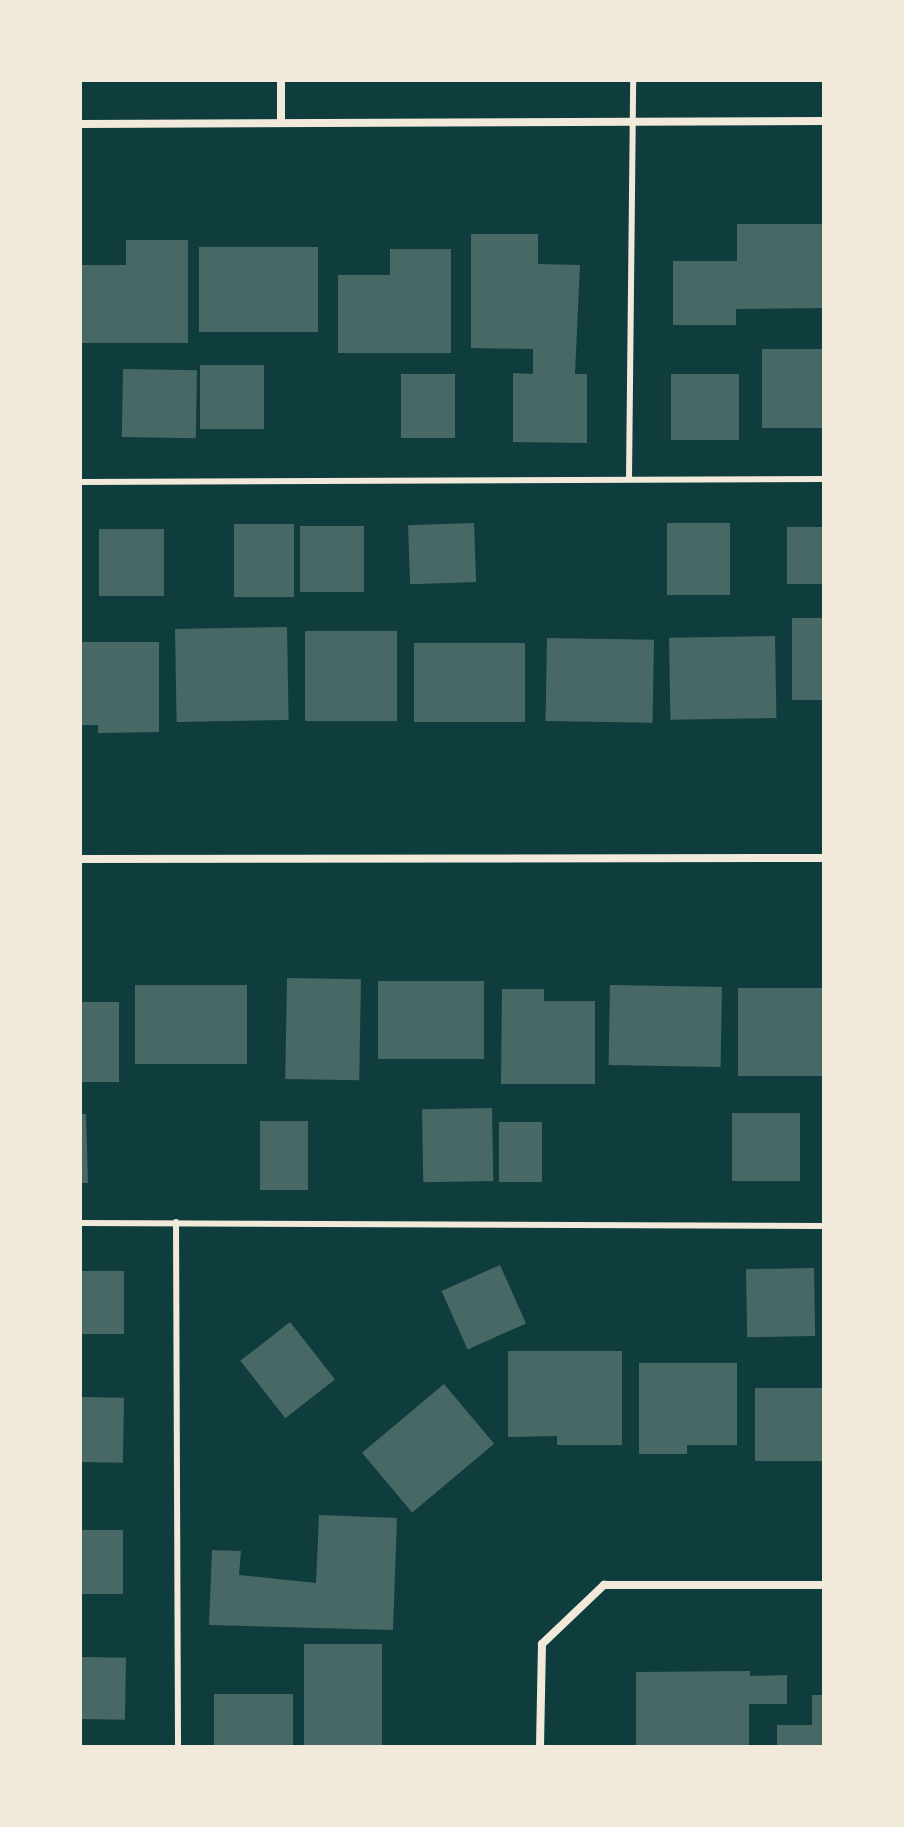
<!DOCTYPE html>
<html>
<head>
<meta charset="utf-8">
<style>
  body { margin:0 }
  #map { position:relative; width:904px; height:1827px; overflow:hidden; background:#0f3d3e; font-family:"Space Grotesk",sans-serif }
  div>[style] { position:absolute }
  .building>* { inset:0; background:#486865; transform-origin:0 0 }
  .service>* { height:6px; margin:-3px; padding:0 3px; transform-origin:3px; border-radius:3px; background:#f1e9da }
  .minor>* { height:8px; margin:-4px; padding:0 4px; transform-origin:4px; border-radius:4px; background:#f1e9da }
  span { translate:-50% -50%; white-space:nowrap; text-align:center; line-height:1.15; -webkit-text-stroke:8px #f1e9da; paint-order:stroke }
  .frame { position:absolute; inset:0; border:82px solid #f1e9da; pointer-events:none }
</style>
</head>
<body>
<div id="map">
  <div class="building">
    <div style="clip-path:polygon(737px 224px,824px 224px,824px 308px,736px 309px,736px 325px,673px 325px,673px 261px,737px 261px)"></div>
    <div style="clip-path:polygon(471px 234px,538px 234px,538px 264px,580px 265px,575px 374px,587px 374px,587px 443px,513px 442px,513px 373px,533px 374px,533px 349px,471px 348px)"></div>
    <div style="clip-path:polygon(126px 240px,188px 240px,188px 343px,80px 343px,80px 265px,126px 265px)"></div>
    <div style="left:199px;top:247px;width:119px;height:85px"></div>
    <div style="clip-path:polygon(390px 249px,451px 249px,451px 353px,338px 353px,338px 275px,390px 275px)"></div>
    <div style="left:762px;top:349px;width:62px;height:79px"></div>
    <div style="left:200px;top:365px;width:64px;height:64px"></div>
    <div style="left:123px;top:369px;width:74px;height:68px;rotate:1deg"></div>
    <div style="left:401px;top:374px;width:54px;height:64px"></div>
    <div style="left:671px;top:374px;width:68px;height:66px"></div>
    <div style="left:474px;top:523px;width:59px;height:66px;rotate:88deg"></div>
    <div style="left:667px;top:523px;width:63px;height:72px"></div>
    <div style="left:234px;top:524px;width:60px;height:73px"></div>
    <div style="left:300px;top:526px;width:64px;height:66px"></div>
    <div style="left:787px;top:527px;width:37px;height:57px"></div>
    <div style="left:99px;top:529px;width:65px;height:67px"></div>
    <div style="left:792px;top:618px;width:32px;height:82px"></div>
    <div style="left:287px;top:627px;width:93px;height:112px;rotate:89deg"></div>
    <div style="left:305px;top:631px;width:92px;height:90px"></div>
    <div style="left:775px;top:636px;width:82px;height:106px;rotate:89deg"></div>
    <div style="left:547px;top:638px;width:107px;height:83px;rotate:1deg"></div>
    <div style="clip-path:polygon(80px 642px,159px 642px,159px 732px,98px 733px,98px 725px,80px 725px)"></div>
    <div style="left:414px;top:643px;width:111px;height:79px"></div>
    <div style="left:287px;top:978px;width:74px;height:101px;rotate:1deg"></div>
    <div style="left:378px;top:981px;width:106px;height:78px"></div>
    <div style="left:135px;top:985px;width:112px;height:79px"></div>
    <div style="left:610px;top:985px;width:112px;height:80px;rotate:1deg"></div>
    <div style="left:738px;top:988px;width:86px;height:88px"></div>
    <div style="clip-path:polygon(502px 989px,544px 989px,544px 1001px,595px 1001px,595px 1084px,501px 1084px)"></div>
    <div style="left:80px;top:1002px;width:39px;height:80px"></div>
    <div style="left:492px;top:1108px;width:73px;height:70px;rotate:89deg"></div>
    <div style="left:732px;top:1113px;width:68px;height:68px"></div>
    <div style="clip-path:polygon(80px 1114px,86px 1114px,88px 1183px,80px 1183px)"></div>
    <div style="left:260px;top:1121px;width:48px;height:69px"></div>
    <div style="left:499px;top:1122px;width:43px;height:60px"></div>
    <div style="left:500px;top:1265px;width:64px;height:64px;rotate:66deg"></div>
    <div style="left:814px;top:1268px;width:68px;height:68px;rotate:89deg"></div>
    <div style="left:80px;top:1271px;width:44px;height:63px"></div>
    <div style="left:290px;top:1322px;width:73px;height:63px;rotate:52deg"></div>
    <div style="clip-path:polygon(508px 1351px,622px 1351px,622px 1445px,557px 1445px,557px 1436px,508px 1437px)"></div>
    <div style="clip-path:polygon(639px 1363px,737px 1363px,737px 1445px,687px 1445px,687px 1454px,639px 1454px)"></div>
    <div style="left:444px;top:1384px;width:78px;height:107px;rotate:50deg"></div>
    <div style="left:755px;top:1388px;width:69px;height:73px"></div>
    <div style="left:80px;top:1397px;width:44px;height:65px;rotate:1deg"></div>
    <div style="clip-path:polygon(319px 1515px,397px 1518px,393px 1630px,209px 1625px,212px 1550px,241px 1551px,239px 1575px,316px 1583px)"></div>
    <div style="left:80px;top:1530px;width:43px;height:64px"></div>
    <div style="left:304px;top:1644px;width:78px;height:103px"></div>
    <div style="left:80px;top:1657px;width:46px;height:62px;rotate:1deg"></div>
    <div style="clip-path:polygon(750px 1671px,750px 1676px,787px 1675px,787px 1704px,749px 1704px,749px 1747px,636px 1747px,636px 1672px)"></div>
    <div style="left:214px;top:1694px;width:79px;height:53px"></div>
    <div style="clip-path:polygon(812px 1695px,824px 1695px,824px 1747px,777px 1747px,777px 1725px,812px 1725px)"></div>
  </div>
  <div class="service">
    <div style="left:629px;top:479px;width:399px;rotate:-89.4deg"></div>
    <div style="left:80px;top:482px;width:744px;rotate:-0.23deg"></div>
    <div style="left:176px;top:1222px;width:525px;rotate:89.78deg"></div>
    <div style="left:80px;top:1223px;width:744px;rotate:0.23deg"></div>
  </div>
  <div class="minor">
    <div style="left:281px;top:80px;width:42px;rotate:90deg"></div>
    <div style="left:80px;top:124px;width:744px;rotate:-0.23deg"></div>
    <div style="left:80px;top:859px;width:744px;rotate:-0.08deg"></div>
    <div style="left:540px;top:1747px;width:103px;rotate:-88.9deg"></div>
    <div style="left:542px;top:1644px;width:86px;rotate:-43.6deg"></div>
    <div style="left:604px;top:1585px;width:220px"></div>
  </div>
  <div class="frame"></div>
</div>
</body>
</html>
